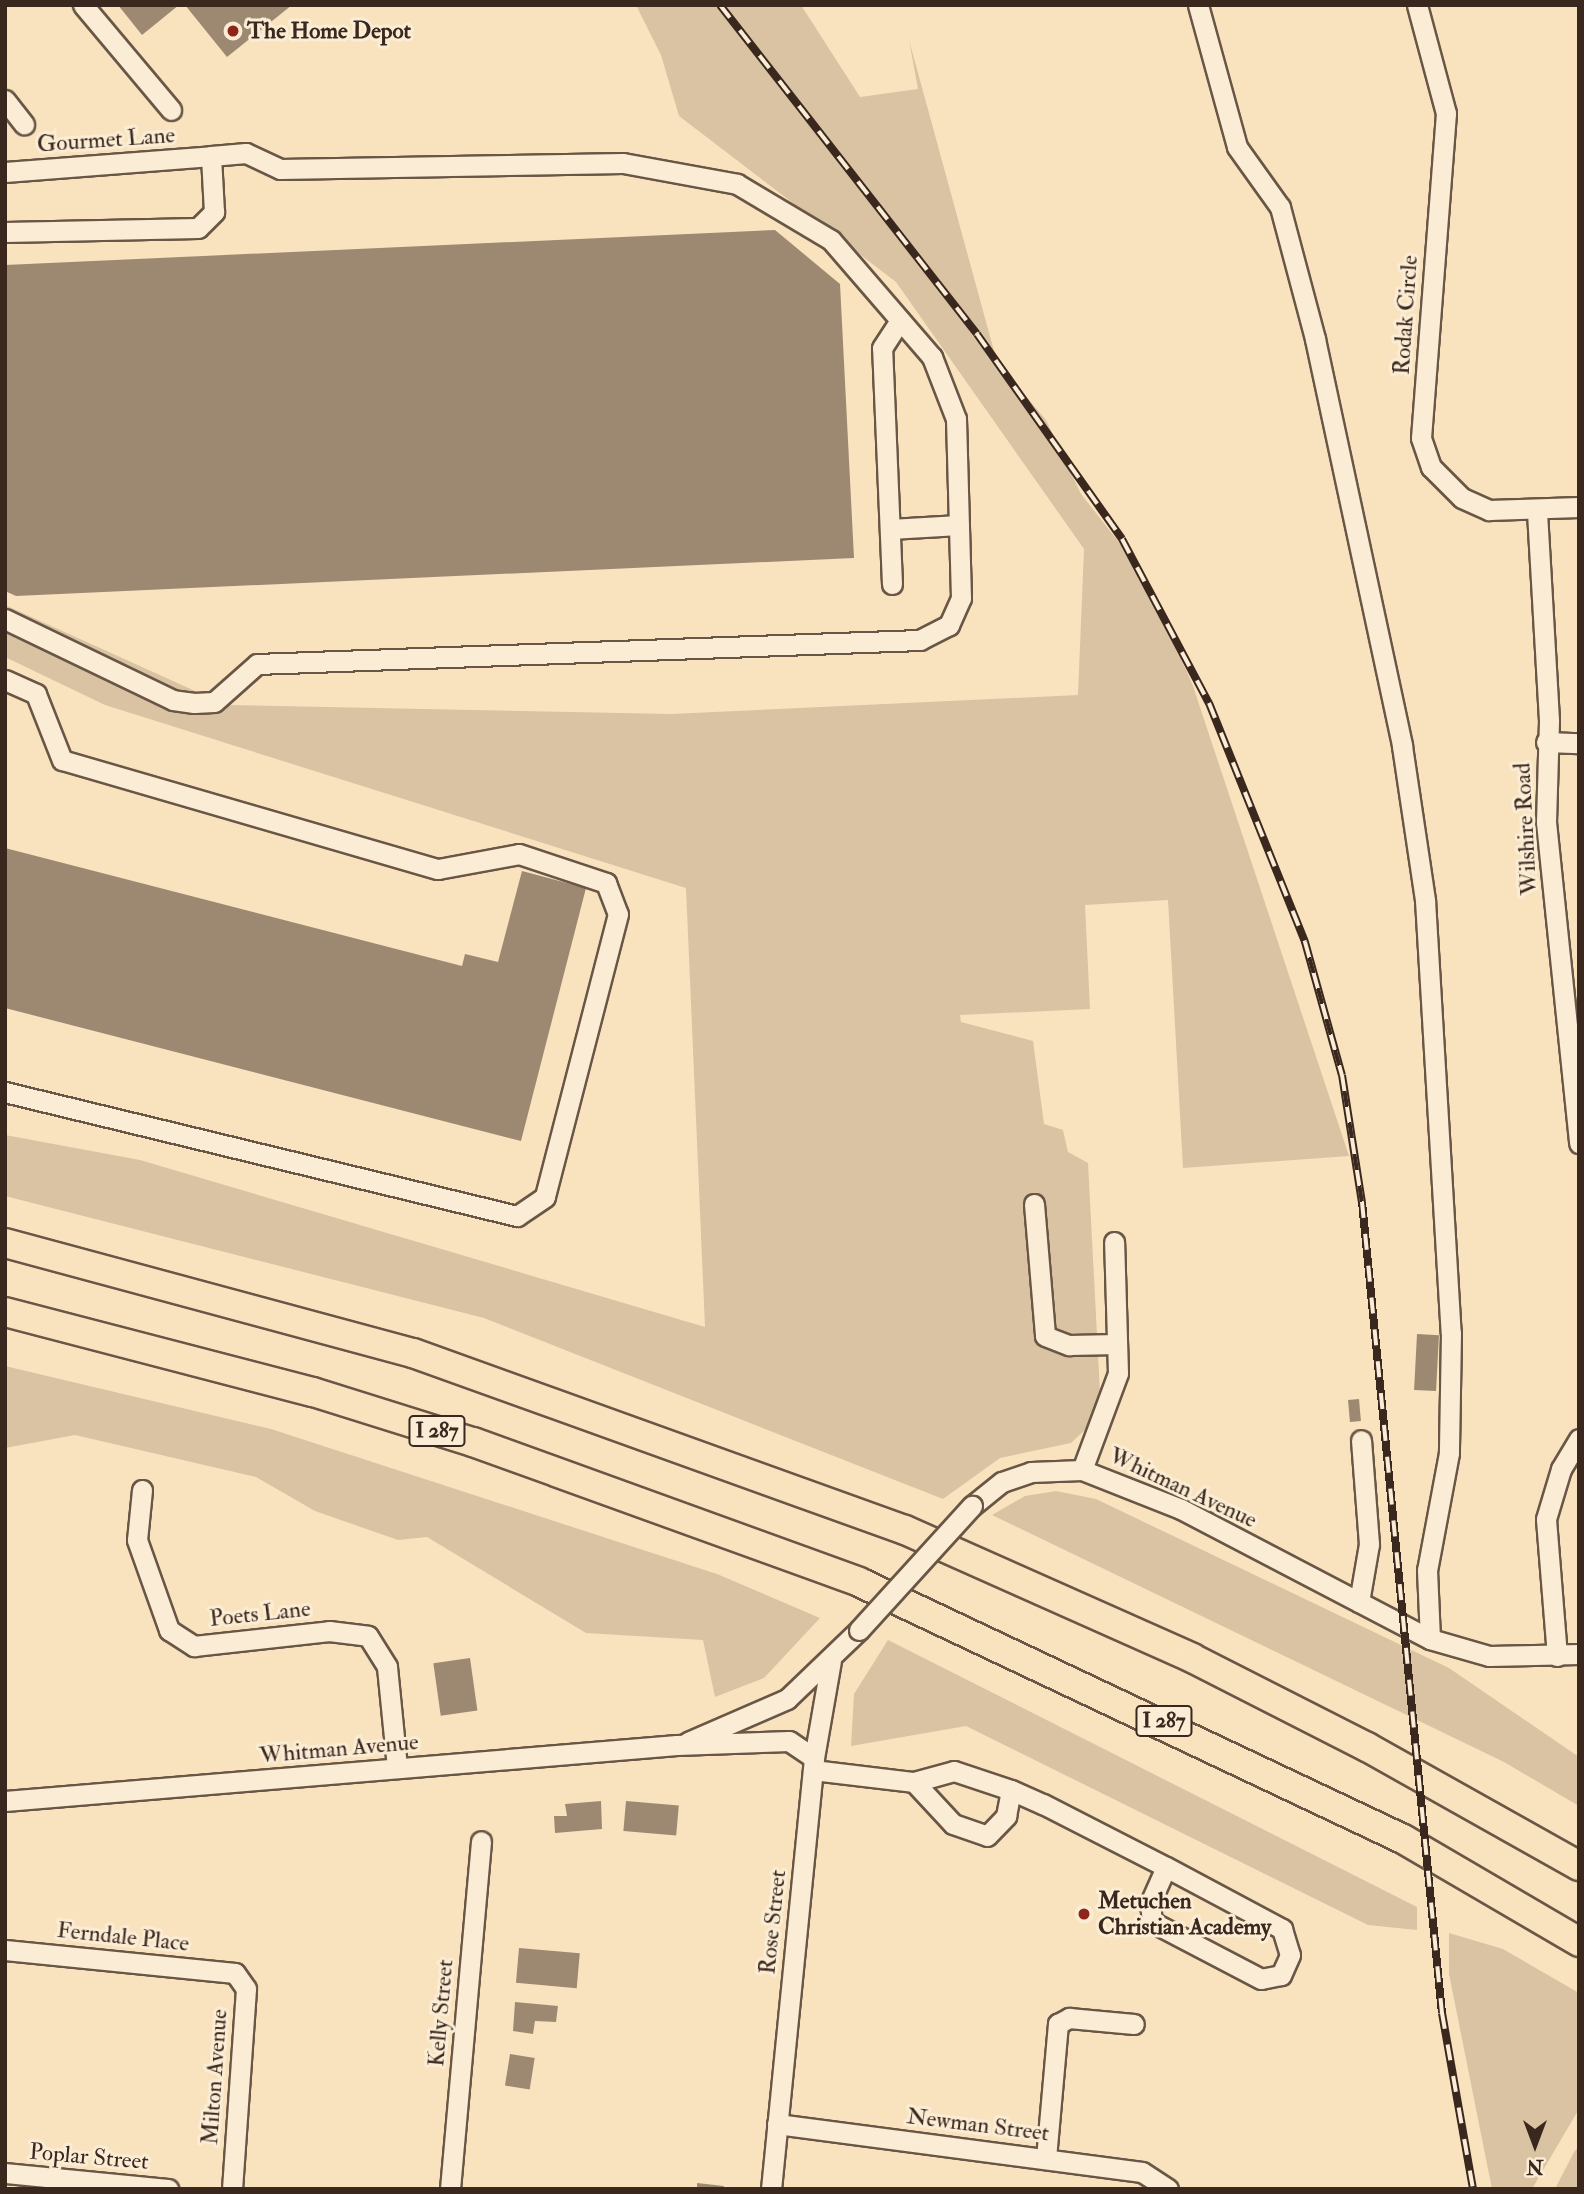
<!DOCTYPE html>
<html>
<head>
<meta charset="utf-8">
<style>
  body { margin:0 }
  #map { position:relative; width:1584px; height:2194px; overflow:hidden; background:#f9e3be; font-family:"IM FELL Double Pica",serif }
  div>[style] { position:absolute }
  .green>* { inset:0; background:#d9c3a3 }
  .building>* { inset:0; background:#9d8971; transform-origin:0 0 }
  .roads { filter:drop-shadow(2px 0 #6a5646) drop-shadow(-2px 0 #6a5646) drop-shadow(0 2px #6a5646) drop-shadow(0 -2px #6a5646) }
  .minor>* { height:19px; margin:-9.5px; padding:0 9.5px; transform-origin:9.5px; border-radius:9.5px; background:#fbedd5 }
  .highway>* { height:28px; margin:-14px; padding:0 14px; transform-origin:14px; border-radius:14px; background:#f9e3be }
  .rail>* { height:8px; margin-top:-4px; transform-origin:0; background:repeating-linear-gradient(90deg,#fbedd5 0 16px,#3a271e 0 32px); box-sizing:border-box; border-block:2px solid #3a271e }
  .bridges { filter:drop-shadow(2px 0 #6a5646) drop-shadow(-2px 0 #6a5646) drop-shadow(0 2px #6a5646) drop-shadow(0 -2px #6a5646) }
  .minor-bridge>* { height:19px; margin:-9.5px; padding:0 9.5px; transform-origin:9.5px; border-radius:9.5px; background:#fbedd5 }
  .dots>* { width:19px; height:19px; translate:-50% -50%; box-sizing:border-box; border:4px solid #fbedd5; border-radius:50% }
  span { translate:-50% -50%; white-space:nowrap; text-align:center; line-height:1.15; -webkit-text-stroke:6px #fbedd5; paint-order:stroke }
  .shield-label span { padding:2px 5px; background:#fbedd5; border:2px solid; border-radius:5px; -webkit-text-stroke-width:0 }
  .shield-label { font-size:21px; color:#3a271e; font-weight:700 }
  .poi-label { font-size:23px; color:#3a271e; font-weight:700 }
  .left { translate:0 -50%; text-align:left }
  .street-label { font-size:23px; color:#3a271e }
  .frame { position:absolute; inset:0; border:7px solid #3a271e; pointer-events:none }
  .north { position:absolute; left:1500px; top:2110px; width:70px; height:70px; -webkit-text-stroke:5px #fbedd5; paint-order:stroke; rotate:180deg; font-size:19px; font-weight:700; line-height:28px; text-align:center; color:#3a271e }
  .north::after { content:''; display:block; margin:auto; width:24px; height:32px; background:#3a271e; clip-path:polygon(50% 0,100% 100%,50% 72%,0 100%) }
</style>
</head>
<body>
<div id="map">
  <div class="green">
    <div style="clip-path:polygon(636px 5px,801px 5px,860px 97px,918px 89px,909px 40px,997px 362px,1046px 420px,1081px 494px,1147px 578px,1193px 686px,1349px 1156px,1183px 1168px,1168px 900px,1085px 905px,1090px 1009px,960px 1015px,961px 1022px,1033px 1041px,1044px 1124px,1063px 1130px,1068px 1152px,1088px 1163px,1100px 1392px,1087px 1428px,1071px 1443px,1000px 1458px,943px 1499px,484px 1318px,5px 1196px,5px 1135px,140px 1160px,705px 1327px,686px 888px,105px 705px,5px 657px,5px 605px,226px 705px,671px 714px,1078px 695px,1084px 549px,896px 282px,679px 116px,661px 55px)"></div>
    <div style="clip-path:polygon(5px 1366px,271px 1429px,717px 1574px,820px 1618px,764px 1678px,715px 1697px,703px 1640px,586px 1633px,427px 1537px,398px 1540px,315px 1511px,256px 1477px,75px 1435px,5px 1448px)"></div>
    <div style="clip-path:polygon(1056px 1491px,1096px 1499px,1449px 1668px,1579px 1757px,1579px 1806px,1504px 1762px,992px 1515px,1025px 1496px)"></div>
    <div style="clip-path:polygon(888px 1640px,1417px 1907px,1417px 1930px,1368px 1925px,966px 1726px,851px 1746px,854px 1694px)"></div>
    <div style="clip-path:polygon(1449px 1933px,1503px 1949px,1579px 1993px,1579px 2109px,1532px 2189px,1492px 2189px,1449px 1974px)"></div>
    <div style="clip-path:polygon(1579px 2146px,1579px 2189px,1555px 2189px,1574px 2152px)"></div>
  </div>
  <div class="building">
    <div style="clip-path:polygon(118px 5px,179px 5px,142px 35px)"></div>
    <div style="clip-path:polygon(185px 5px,292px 5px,227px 57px)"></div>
    <div style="clip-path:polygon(775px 230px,840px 284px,854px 558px,16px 596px,5px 591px,5px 265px)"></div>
    <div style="clip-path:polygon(5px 848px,462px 966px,465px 954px,498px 962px,522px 871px,586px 888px,521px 1141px,5px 1008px)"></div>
    <div style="left:1417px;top:1334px;width:22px;height:56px;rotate:3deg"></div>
    <div style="left:1359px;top:1399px;width:22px;height:11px;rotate:85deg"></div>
    <div style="left:470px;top:1658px;width:53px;height:37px;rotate:82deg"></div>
    <div style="clip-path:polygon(601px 1801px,602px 1829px,555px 1833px,554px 1816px,567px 1816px,565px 1804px)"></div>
    <div style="left:626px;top:1801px;width:53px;height:30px;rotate:5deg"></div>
    <div style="left:519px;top:1948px;width:61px;height:35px;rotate:5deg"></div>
    <div style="clip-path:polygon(515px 2002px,558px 2006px,556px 2022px,535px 2021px,533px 2034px,513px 2031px)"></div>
    <div style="left:510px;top:2054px;width:25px;height:32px;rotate:9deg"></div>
    <div style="clip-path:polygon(697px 2183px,724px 2186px,723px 2189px,697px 2189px)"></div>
  </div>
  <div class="roads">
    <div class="minor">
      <div style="left:83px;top:5px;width:137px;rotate:50deg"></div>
      <div style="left:1198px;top:5px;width:147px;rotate:74.6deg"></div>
      <div style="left:1237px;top:147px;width:74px;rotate:54.4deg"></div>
      <div style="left:1280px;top:207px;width:137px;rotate:75.1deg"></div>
      <div style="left:1315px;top:339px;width:416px;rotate:77.9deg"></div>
      <div style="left:1402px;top:746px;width:156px;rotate:81.5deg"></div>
      <div style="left:1425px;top:900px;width:434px;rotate:86.6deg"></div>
      <div style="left:1451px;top:1333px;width:120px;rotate:91deg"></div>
      <div style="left:1449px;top:1453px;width:119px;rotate:100.6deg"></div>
      <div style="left:1427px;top:1570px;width:69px;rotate:87.5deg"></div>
      <div style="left:1417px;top:5px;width:112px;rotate:75deg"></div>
      <div style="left:1446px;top:113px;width:326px;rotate:94.4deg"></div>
      <div style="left:1421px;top:438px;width:31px;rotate:71deg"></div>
      <div style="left:1431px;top:467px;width:44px;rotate:45deg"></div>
      <div style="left:1462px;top:498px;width:30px;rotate:24deg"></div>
      <div style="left:1489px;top:510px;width:90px;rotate:-1.9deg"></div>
      <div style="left:5px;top:100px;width:31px;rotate:52deg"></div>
      <div style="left:5px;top:172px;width:207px;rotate:-4.4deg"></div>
      <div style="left:5px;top:232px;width:193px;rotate:-1.2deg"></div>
      <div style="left:198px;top:228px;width:23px;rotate:-45deg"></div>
      <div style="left:214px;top:212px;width:56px;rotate:-93.1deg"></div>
      <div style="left:211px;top:156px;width:35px;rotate:-5deg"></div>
      <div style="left:246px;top:153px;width:38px;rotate:25deg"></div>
      <div style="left:280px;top:169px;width:343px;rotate:-1deg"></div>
      <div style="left:623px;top:163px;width:116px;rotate:10.4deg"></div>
      <div style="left:737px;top:184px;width:109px;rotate:30.8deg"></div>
      <div style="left:831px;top:240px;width:155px;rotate:49.2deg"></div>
      <div style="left:932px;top:357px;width:66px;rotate:68.8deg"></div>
      <div style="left:956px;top:419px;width:179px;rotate:88.4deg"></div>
      <div style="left:961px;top:598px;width:30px;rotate:114deg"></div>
      <div style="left:949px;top:625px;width:33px;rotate:153deg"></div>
      <div style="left:920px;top:640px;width:663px;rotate:177.93deg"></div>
      <div style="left:257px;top:664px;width:57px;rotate:138.5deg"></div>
      <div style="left:214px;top:702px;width:20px;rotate:177deg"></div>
      <div style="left:194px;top:703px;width:21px;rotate:-172deg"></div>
      <div style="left:173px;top:700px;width:187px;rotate:-154.3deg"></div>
      <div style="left:1537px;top:512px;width:209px;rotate:86.7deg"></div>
      <div style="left:1549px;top:721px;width:101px;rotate:91.7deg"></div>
      <div style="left:1546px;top:822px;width:323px;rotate:84.1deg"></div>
      <div style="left:890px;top:529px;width:69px;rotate:-3.3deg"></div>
      <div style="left:892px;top:584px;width:236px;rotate:-92.4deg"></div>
      <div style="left:882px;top:348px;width:33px;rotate:-57deg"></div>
      <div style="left:5px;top:680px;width:34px;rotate:24deg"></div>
      <div style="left:36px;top:694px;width:71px;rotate:68.5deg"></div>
      <div style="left:62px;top:760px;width:391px;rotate:16.2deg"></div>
      <div style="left:438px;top:869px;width:82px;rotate:-10.5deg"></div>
      <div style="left:519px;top:854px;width:92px;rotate:18.4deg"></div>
      <div style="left:606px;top:883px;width:33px;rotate:69deg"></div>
      <div style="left:618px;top:914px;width:292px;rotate:104.5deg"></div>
      <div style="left:545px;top:1197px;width:34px;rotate:146deg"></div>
      <div style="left:517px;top:1216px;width:527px;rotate:-166.39deg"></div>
      <div style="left:1546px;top:742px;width:33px;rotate:2deg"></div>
      <div style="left:1034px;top:1204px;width:132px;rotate:85.2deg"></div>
      <div style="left:1045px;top:1336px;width:26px;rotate:21deg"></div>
      <div style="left:1069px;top:1345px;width:48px;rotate:-1.2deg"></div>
      <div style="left:1082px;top:1470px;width:103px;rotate:-69.6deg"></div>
      <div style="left:1118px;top:1373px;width:131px;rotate:-91.7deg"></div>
      <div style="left:142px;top:1490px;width:50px;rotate:95.7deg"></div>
      <div style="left:137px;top:1540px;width:96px;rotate:70.4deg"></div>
      <div style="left:169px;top:1630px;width:30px;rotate:33deg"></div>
      <div style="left:194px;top:1646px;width:136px;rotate:-6.3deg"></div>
      <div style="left:329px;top:1631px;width:39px;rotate:7deg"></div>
      <div style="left:368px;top:1636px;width:36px;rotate:58deg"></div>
      <div style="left:387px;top:1667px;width:101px;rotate:84.3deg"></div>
      <div style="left:972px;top:1506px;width:38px;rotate:-39deg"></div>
      <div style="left:1002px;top:1482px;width:31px;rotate:-19deg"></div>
      <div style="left:1031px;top:1472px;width:51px;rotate:-2.2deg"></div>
      <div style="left:1082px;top:1470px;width:106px;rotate:21.5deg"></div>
      <div style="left:1181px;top:1509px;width:281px;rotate:27.6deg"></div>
      <div style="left:1430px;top:1639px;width:61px;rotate:16.1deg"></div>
      <div style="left:1489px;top:1656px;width:90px;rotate:-1.3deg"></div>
      <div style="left:1359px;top:1602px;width:59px;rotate:-80.2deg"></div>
      <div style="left:1369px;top:1544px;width:104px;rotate:-94.4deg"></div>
      <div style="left:1557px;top:1656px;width:137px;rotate:-94.6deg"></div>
      <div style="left:1546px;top:1519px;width:52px;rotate:-73.3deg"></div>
      <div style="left:1561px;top:1469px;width:35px;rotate:-59deg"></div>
      <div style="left:688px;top:1742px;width:108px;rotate:-23.5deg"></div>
      <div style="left:787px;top:1699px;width:100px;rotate:-43.8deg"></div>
      <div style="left:813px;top:1770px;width:102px;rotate:6.8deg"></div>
      <div style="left:914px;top:1782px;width:41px;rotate:-15.4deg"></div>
      <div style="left:954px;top:1771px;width:60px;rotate:18.4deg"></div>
      <div style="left:1011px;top:1790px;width:35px;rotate:24deg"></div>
      <div style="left:1043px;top:1804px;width:138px;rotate:27.1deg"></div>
      <div style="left:1166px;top:1867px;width:132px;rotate:28.1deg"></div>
      <div style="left:1282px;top:1929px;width:27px;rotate:73deg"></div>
      <div style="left:1290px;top:1955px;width:22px;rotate:114deg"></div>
      <div style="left:1281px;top:1975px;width:20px;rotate:169deg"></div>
      <div style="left:1261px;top:1979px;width:123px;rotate:-152.4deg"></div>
      <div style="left:1152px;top:1922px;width:19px;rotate:-96deg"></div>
      <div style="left:1150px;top:1903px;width:39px;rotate:-66deg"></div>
      <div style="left:914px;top:1782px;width:57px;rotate:47.1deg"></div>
      <div style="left:953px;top:1824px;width:36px;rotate:19deg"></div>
      <div style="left:987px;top:1836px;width:28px;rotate:-46deg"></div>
      <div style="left:1006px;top:1816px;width:26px;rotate:-79deg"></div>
      <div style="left:5px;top:1801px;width:674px;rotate:-4.76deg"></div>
      <div style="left:677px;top:1745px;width:112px;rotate:-2deg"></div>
      <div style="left:789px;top:1741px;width:30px;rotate:34deg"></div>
      <div style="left:5px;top:1950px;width:231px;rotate:5.7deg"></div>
      <div style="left:235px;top:1973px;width:19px;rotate:55deg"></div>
      <div style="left:246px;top:1989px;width:200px;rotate:94deg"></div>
      <div style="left:777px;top:2124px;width:368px;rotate:7.5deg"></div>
      <div style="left:1142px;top:2172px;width:31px;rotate:33deg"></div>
      <div style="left:1046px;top:2158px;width:135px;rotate:-84.9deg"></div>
      <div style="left:1058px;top:2024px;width:13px;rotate:-29deg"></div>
      <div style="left:1069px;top:2018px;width:65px;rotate:5.3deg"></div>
      <div style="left:5px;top:2173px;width:164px;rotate:5.6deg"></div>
      <div style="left:450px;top:2189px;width:349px;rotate:-84.9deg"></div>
      <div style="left:771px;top:2189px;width:433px;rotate:-84.3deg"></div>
      <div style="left:814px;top:1758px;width:98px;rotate:-80.1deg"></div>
    </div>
    <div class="highway">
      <div style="left:5px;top:1243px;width:423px;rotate:15.1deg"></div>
      <div style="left:413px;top:1353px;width:523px;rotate:19.79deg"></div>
      <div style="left:905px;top:1530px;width:314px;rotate:24deg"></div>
      <div style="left:1192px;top:1658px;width:196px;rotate:27deg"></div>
      <div style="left:1367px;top:1747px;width:243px;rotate:29.3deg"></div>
      <div style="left:5px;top:1312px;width:318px;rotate:14.6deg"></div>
      <div style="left:313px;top:1392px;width:168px;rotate:17.4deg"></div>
      <div style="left:473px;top:1442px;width:411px;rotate:19.9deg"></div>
      <div style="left:859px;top:1582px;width:602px;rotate:25.29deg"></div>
      <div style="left:1403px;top:1839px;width:204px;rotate:30.3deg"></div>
    </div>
  </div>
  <div class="rail">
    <div style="left:720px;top:5px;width:417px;rotate:52deg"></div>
    <div style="left:977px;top:334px;width:251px;rotate:54.7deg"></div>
    <div style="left:1122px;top:539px;width:186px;rotate:62.1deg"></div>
    <div style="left:1209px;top:703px;width:258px;rotate:68.1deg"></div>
    <div style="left:1305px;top:942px;width:138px;rotate:74.5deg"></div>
    <div style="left:1342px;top:1075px;width:129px;rotate:81.1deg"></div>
    <div style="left:1362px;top:1202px;width:815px;rotate:84.37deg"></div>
    <div style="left:1442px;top:2013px;width:179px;rotate:80deg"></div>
  </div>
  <div class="bridges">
    <div class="minor-bridge">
      <div style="left:859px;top:1630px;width:168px;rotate:-47.7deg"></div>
    </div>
  </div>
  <div class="dots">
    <div style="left:233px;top:31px;background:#8f2418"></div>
    <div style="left:1084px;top:1914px;background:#8f2418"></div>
  </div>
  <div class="shield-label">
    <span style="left:437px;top:1431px">I 287</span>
    <span style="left:1164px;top:1721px">I 287</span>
  </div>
  <div class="poi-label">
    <span class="left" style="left:247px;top:31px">The Home Depot</span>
    <span class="left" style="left:1098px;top:1914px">Metuchen<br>Christian Academy</span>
  </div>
  <div class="street-label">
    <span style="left:106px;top:140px;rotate:-4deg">Gourmet Lane</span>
    <span style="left:1406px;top:315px;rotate:-86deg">Rodak Circle</span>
    <span style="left:1526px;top:829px;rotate:-93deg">Wilshire Road</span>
    <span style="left:1183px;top:1488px;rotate:25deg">Whitman Avenue</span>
    <span style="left:260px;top:1614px;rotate:-6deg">Poets Lane</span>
    <span style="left:339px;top:1749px;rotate:-5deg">Whitman Avenue</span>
    <span style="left:773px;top:1922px;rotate:-84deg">Rose Street</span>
    <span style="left:123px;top:1937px;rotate:6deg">Ferndale Place</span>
    <span style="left:441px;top:2013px;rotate:-85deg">Kelly Street</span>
    <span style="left:215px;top:2077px;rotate:-86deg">Milton Avenue</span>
    <span style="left:978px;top:2125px;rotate:7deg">Newman Street</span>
    <span style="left:89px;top:2157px;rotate:5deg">Poplar Street</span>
  </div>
  <div class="frame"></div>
  <div class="north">N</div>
</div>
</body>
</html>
